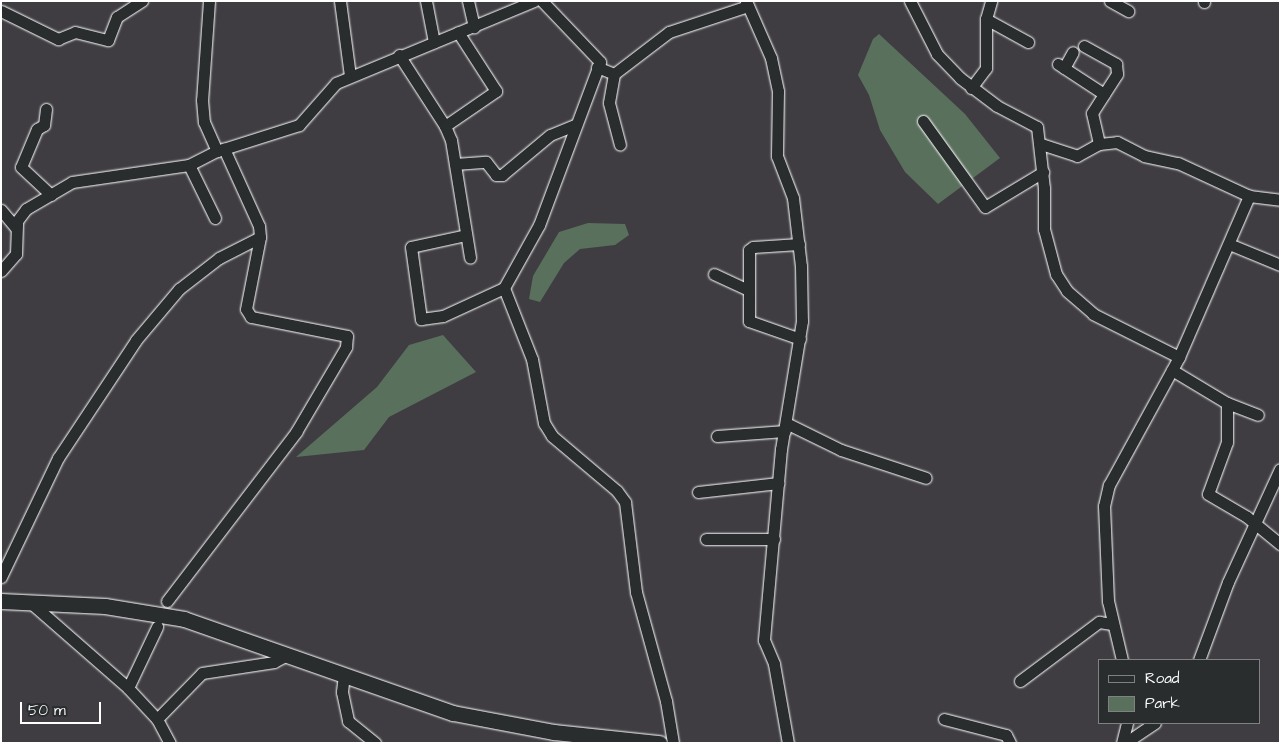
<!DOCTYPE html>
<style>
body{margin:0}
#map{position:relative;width:1281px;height:744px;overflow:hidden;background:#3f3d42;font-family:"Architects Daughter",sans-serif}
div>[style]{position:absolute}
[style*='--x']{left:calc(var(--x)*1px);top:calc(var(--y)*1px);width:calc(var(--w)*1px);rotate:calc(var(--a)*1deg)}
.green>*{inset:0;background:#59705c}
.roads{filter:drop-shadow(0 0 1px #fff) drop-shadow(0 0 1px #fff)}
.street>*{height:11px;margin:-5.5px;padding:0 5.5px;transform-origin:5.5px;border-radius:5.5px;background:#2a2d2e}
.secondary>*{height:15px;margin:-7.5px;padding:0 7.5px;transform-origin:7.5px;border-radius:7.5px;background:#2a2d2e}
span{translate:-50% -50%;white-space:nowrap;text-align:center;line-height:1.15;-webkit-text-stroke:4.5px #2a2d2e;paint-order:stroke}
.frame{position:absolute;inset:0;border:2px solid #fff;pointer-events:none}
.legend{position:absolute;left:1098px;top:659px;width:162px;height:65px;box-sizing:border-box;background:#2a2d2e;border:1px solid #7f8182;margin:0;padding:6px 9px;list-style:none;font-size:15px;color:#fff}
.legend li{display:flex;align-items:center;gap:10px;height:25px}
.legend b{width:25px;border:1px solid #7f8182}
.scale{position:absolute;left:20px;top:702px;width:81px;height:22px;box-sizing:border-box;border:2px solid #fff;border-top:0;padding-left:6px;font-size:15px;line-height:18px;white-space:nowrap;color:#fff;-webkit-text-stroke:4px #2a2d2e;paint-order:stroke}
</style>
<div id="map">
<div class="green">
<div style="clip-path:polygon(879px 34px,965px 114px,1000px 158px,938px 204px,905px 172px,880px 130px,869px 95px,858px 75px,873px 39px)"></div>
<div style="clip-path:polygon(588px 223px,625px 224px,629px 235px,615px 245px,580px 249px,564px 263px,540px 302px,529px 299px,533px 276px,559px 232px)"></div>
<div style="clip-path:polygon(443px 335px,476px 372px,389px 417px,364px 450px,296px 457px,377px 387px,409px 345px)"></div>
</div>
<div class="roads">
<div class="street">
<div style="--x:209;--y:1;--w:99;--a:94"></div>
<div style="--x:202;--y:100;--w:22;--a:85"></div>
<div style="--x:204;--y:122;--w:32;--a:66"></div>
<div style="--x:340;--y:1;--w:76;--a:82.4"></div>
<div style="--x:426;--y:1;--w:42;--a:79"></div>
<div style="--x:468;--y:1;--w:27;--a:77"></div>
<div style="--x:542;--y:1;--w:84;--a:46.4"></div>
<div style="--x:600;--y:62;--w:174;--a:110.5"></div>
<div style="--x:539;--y:225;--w:72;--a:119.1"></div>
<div style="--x:504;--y:288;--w:76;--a:68.5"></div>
<div style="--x:532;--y:359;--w:65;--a:79.4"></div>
<div style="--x:544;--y:423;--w:15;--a:58"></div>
<div style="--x:552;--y:436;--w:85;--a:40.2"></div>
<div style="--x:617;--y:491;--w:14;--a:54"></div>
<div style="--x:625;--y:502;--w:91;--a:83"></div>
<div style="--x:636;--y:592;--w:113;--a:74.6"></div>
<div style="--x:666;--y:701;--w:43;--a:80.5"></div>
<div style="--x:746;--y:1;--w:62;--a:66.3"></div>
<div style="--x:771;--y:58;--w:34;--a:78"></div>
<div style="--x:778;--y:91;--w:65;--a:90.9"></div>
<div style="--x:777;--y:156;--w:45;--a:69.1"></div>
<div style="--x:793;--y:198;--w:68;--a:83.3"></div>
<div style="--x:801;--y:266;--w:55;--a:89"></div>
<div style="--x:802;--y:321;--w:130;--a:99.3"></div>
<div style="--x:781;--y:449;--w:192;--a:95.1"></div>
<div style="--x:764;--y:640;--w:26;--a:67"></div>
<div style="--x:774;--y:664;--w:80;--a:80"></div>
<div style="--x:910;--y:1;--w:59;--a:63"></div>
<div style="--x:937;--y:54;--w:33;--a:46"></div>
<div style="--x:960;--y:78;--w:46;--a:37.1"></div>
<div style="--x:997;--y:106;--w:45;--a:27.7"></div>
<div style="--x:1037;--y:127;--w:61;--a:83.5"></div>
<div style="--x:1044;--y:188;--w:41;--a:90"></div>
<div style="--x:1044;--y:229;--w:47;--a:75.1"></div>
<div style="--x:1056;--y:274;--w:20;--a:57"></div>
<div style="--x:1067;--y:291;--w:35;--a:41"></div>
<div style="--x:1093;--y:314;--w:96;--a:26.6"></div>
<div style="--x:1110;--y:1;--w:21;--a:29"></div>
<div style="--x:1204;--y:2;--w:1;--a:-90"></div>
<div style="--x:1;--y:11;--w:64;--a:26.2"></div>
<div style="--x:58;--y:39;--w:18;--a:-22"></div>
<div style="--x:75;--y:32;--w:34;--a:14"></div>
<div style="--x:108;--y:40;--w:25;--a:-69"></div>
<div style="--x:117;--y:17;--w:30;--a:-33"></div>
<div style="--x:986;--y:19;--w:48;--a:28.7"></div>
<div style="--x:1084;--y:46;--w:37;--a:29"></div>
<div style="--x:1116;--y:64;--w:10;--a:84"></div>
<div style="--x:1117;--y:74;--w:46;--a:122.7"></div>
<div style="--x:1092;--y:113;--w:32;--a:77"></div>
<div style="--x:399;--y:55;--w:85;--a:57.1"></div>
<div style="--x:445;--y:126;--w:62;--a:-34.5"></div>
<div style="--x:496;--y:91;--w:70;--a:-122.8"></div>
<div style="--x:1058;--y:64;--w:55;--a:33.1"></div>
<div style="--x:597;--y:67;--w:18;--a:22"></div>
<div style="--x:614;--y:74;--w:69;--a:-37.4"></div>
<div style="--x:669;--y:32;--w:83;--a:-18.2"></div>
<div style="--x:1064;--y:68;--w:18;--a:-61"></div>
<div style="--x:614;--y:74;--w:29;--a:100"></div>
<div style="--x:609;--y:103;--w:43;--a:75.3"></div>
<div style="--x:971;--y:88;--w:25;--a:-53"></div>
<div style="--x:986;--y:68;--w:49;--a:-90"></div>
<div style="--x:986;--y:19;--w:19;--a:-74"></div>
<div style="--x:46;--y:109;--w:16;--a:97"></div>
<div style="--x:44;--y:125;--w:8;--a:150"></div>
<div style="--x:37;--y:129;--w:41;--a:112.8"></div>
<div style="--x:21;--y:167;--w:41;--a:43"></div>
<div style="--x:923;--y:121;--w:106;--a:54.2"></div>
<div style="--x:985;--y:207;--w:68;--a:-31.1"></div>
<div style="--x:445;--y:126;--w:15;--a:67"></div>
<div style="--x:451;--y:140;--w:119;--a:80.8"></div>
<div style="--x:1041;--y:144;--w:38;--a:18"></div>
<div style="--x:1077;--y:156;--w:25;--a:-29"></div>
<div style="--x:1099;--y:144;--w:18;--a:-6"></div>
<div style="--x:1117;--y:142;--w:30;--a:27"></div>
<div style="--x:1144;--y:156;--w:35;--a:12"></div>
<div style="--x:1178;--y:163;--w:78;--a:24.9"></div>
<div style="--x:1249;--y:196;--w:31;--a:7"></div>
<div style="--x:455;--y:164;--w:31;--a:-4"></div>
<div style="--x:486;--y:162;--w:16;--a:52"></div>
<div style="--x:496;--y:175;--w:6;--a:0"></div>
<div style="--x:502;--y:175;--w:62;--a:-39.8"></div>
<div style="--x:550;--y:135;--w:27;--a:-22"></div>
<div style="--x:189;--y:165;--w:59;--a:63.9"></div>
<div style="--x:1;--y:210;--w:23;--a:50"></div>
<div style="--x:466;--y:235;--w:56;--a:167.7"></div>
<div style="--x:411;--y:247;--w:73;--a:82.1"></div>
<div style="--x:421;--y:319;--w:22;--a:-8"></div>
<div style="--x:443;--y:316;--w:67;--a:-24.7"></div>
<div style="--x:799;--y:244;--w:46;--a:176.3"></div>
<div style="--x:753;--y:247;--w:5;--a:143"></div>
<div style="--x:749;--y:250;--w:71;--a:90"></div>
<div style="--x:749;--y:321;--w:54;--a:19.4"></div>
<div style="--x:1229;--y:244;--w:55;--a:22.4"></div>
<div style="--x:1;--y:271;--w:23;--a:-49"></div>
<div style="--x:16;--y:254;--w:33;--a:-88"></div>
<div style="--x:17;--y:221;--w:15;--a:-53"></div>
<div style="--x:26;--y:209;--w:53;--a:-30.4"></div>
<div style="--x:72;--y:182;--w:118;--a:-8.3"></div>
<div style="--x:189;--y:165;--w:31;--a:-27"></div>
<div style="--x:217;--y:151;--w:86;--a:-17.6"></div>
<div style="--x:299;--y:125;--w:56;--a:-48.6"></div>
<div style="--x:336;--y:83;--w:214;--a:-22.5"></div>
<div style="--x:714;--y:274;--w:38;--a:25"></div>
<div style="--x:1172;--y:370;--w:64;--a:31"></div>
<div style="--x:1227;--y:403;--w:33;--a:21"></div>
<div style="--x:1227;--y:403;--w:39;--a:90"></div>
<div style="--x:1227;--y:442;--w:55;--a:110.1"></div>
<div style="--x:1208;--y:494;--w:45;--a:30.5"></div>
<div style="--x:1247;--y:517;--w:43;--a:39.3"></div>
<div style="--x:786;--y:423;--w:61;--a:26.1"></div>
<div style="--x:841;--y:450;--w:89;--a:18.2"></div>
<div style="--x:717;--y:436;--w:68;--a:-4.2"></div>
<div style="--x:698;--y:492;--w:81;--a:-6.4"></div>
<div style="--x:706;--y:539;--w:68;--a:0"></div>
<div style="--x:1;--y:577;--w:132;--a:-64.4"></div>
<div style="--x:58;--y:458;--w:141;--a:-56.5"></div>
<div style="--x:136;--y:340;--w:67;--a:-49.9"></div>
<div style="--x:179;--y:289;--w:51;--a:-37.8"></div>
<div style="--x:219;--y:258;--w:46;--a:-27.1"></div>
<div style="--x:260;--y:237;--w:11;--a:-95"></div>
<div style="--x:259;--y:226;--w:85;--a:-114.4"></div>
<div style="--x:167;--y:601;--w:213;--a:-52.6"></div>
<div style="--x:296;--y:432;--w:99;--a:-59.5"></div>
<div style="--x:346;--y:347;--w:11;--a:-85"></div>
<div style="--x:347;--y:336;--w:98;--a:-168.8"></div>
<div style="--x:251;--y:317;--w:9;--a:-122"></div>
<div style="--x:246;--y:309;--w:73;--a:-79"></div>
<div style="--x:31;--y:603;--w:129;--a:41.2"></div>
<div style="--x:128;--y:688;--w:42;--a:46.9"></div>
<div style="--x:157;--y:719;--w:27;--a:62"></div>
<div style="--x:1122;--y:660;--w:61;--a:-103.3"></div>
<div style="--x:1108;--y:601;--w:95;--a:-92.4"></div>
<div style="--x:1104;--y:506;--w:22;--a:-77"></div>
<div style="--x:1109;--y:485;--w:146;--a:-61.3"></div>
<div style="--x:1179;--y:357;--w:176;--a:-66.5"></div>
<div style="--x:1199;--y:660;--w:83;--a:-69.6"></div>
<div style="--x:1228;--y:582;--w:124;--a:-65.3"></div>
<div style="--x:344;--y:675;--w:17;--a:97"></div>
<div style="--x:342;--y:692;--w:30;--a:78"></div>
<div style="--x:348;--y:721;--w:35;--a:39"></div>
<div style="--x:1020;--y:681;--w:99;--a:-36.8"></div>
<div style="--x:1099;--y:622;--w:13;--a:9"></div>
<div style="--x:128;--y:688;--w:68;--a:-64.6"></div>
<div style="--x:157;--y:719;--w:64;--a:-45.6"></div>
<div style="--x:202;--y:673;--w:73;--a:-8.7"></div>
<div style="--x:274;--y:662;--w:15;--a:-28"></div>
<div style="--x:944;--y:719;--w:64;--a:14.5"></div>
<div style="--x:1006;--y:735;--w:9;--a:63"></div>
<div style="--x:1122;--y:743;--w:21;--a:-76"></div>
<div style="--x:1125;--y:743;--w:36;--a:-34"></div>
</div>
<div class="secondary">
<div style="--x:1;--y:601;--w:104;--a:2.8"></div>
<div style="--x:105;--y:606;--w:80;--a:9.3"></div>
<div style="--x:184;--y:619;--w:285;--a:19.3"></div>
<div style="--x:453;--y:713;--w:103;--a:10.7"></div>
<div style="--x:554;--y:732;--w:106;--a:6"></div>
</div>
</div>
<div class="frame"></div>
<ul class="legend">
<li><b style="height:6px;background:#2a2d2e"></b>Road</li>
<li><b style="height:14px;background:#59705c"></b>Park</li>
</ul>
<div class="scale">50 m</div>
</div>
